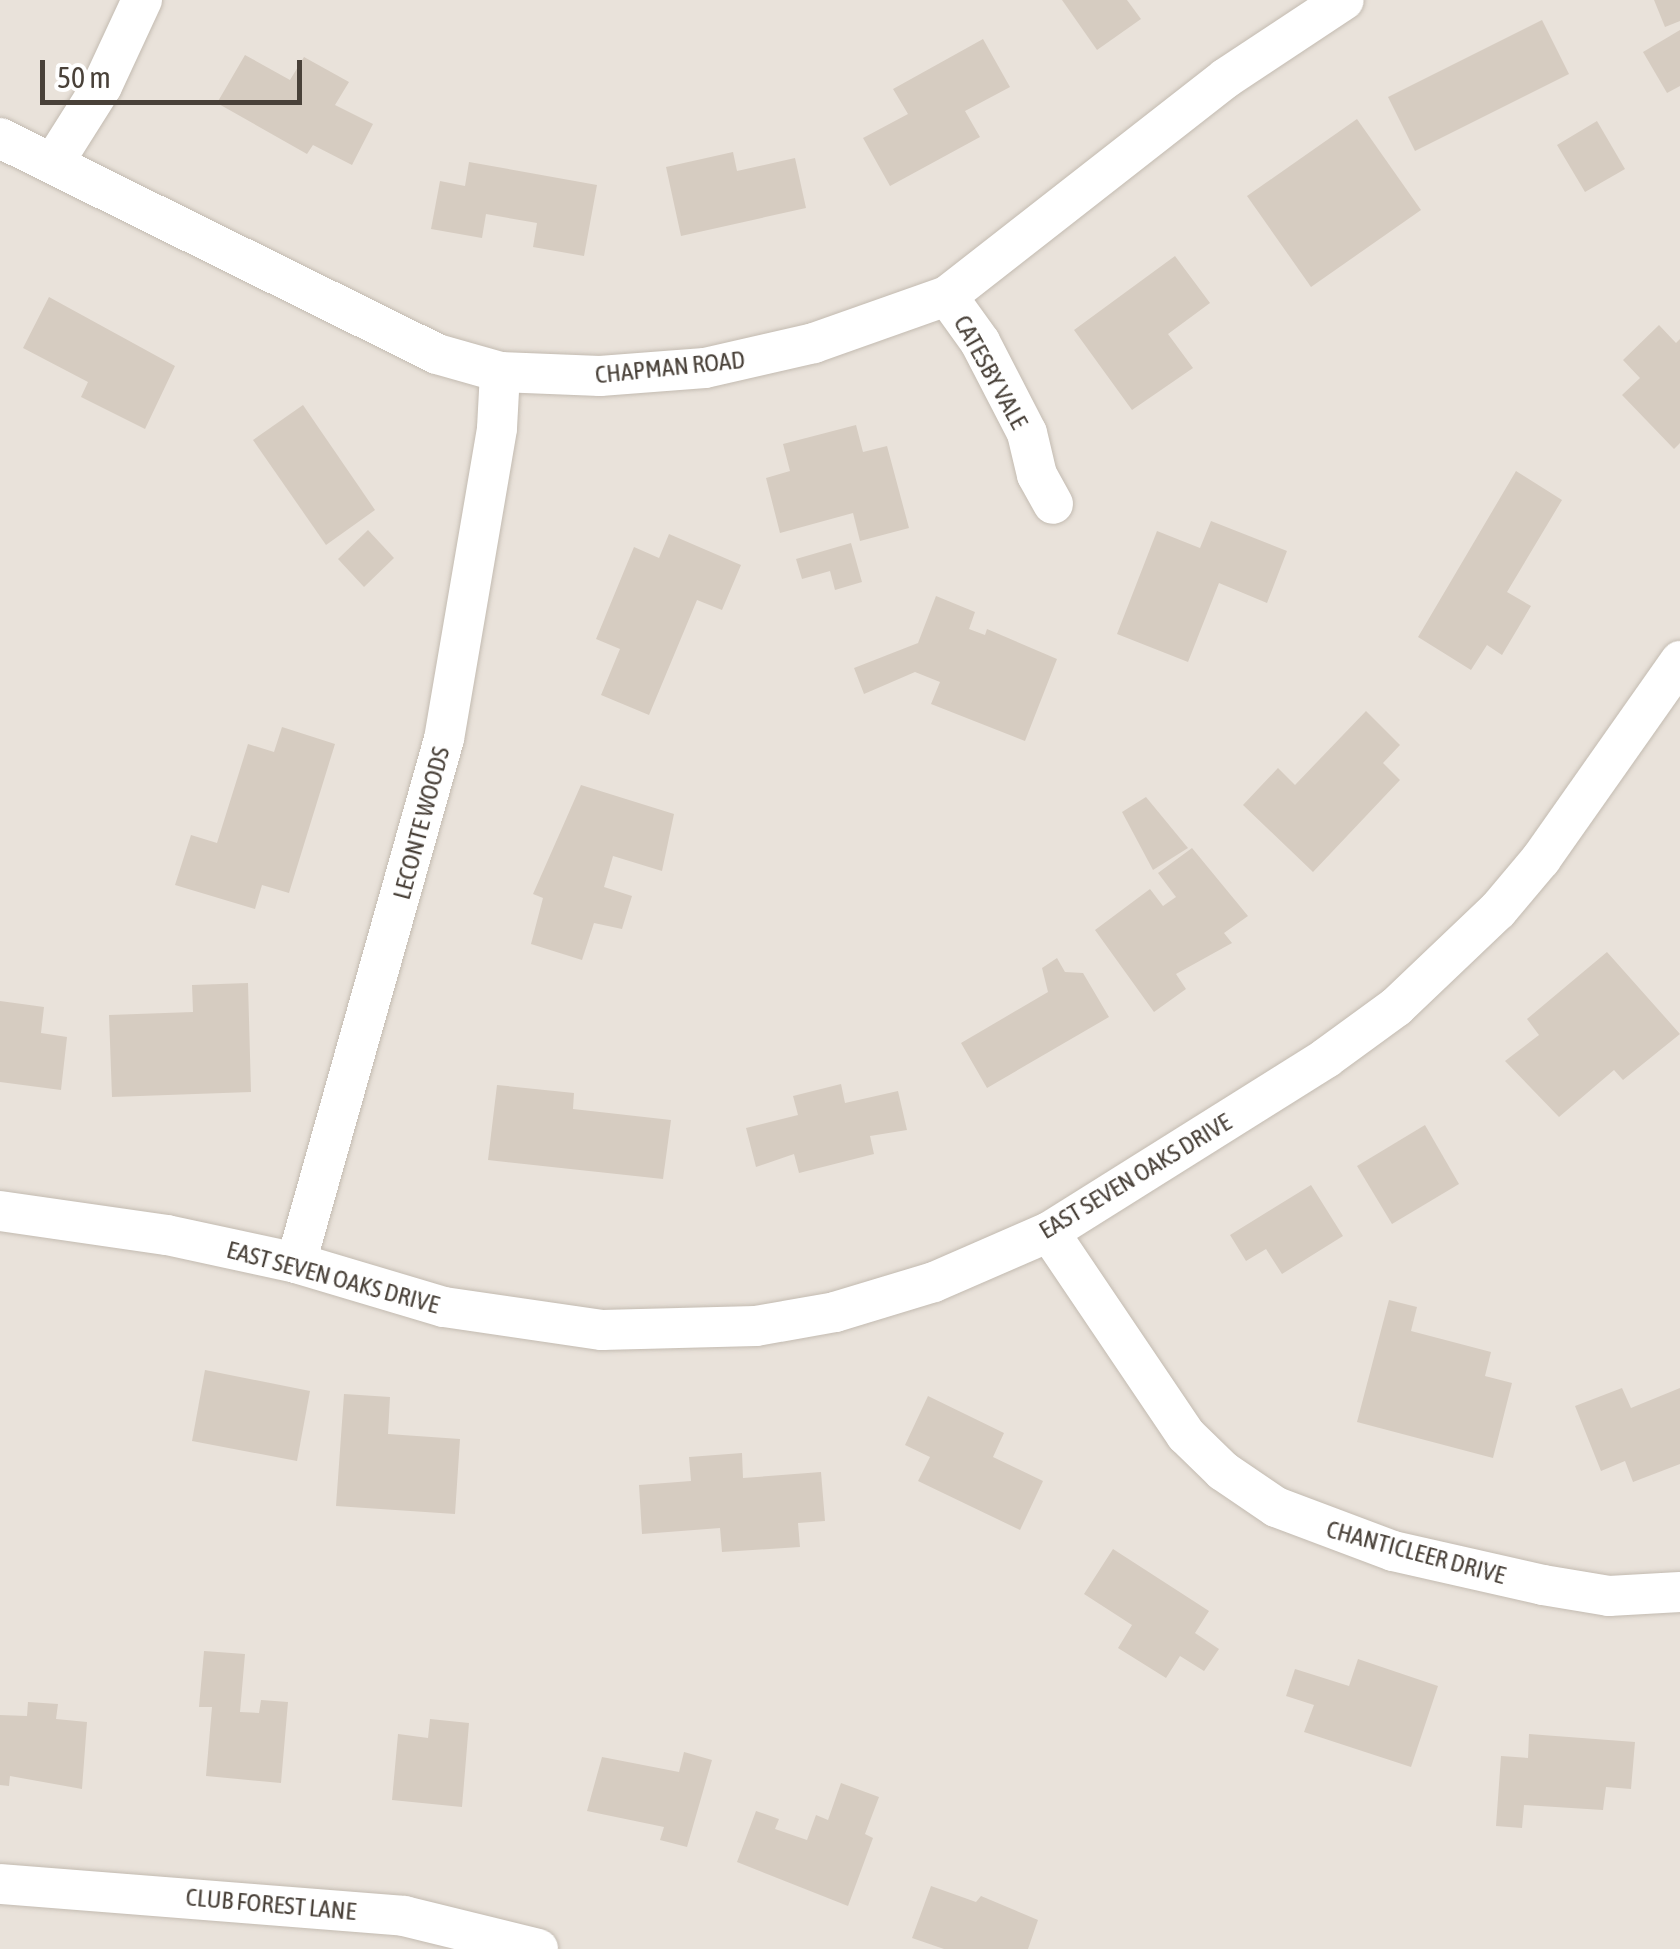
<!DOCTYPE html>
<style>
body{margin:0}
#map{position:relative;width:1680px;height:1949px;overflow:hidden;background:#f5f1eb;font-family:"Asap Condensed",sans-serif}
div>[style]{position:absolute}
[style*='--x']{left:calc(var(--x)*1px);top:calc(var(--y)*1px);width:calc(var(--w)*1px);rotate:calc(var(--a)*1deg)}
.residential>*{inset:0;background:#e9e2da}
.building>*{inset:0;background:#d6ccc1}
.roads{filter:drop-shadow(0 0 2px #c3bbb1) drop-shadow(0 0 2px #c3bbb1)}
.minor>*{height:40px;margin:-20px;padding:0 20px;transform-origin:20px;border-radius:20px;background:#fff}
span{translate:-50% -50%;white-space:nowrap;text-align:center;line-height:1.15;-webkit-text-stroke:8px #fff;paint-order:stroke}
.street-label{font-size:25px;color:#494139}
.scale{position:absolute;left:40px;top:60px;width:262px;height:45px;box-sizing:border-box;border:5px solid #494139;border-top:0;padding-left:12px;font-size:30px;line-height:35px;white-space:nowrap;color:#494139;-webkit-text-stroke:8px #fff;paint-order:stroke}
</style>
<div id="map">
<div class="residential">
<div style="clip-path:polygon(0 0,1680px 0,1680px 1949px,0 1949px)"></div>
</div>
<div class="building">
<div style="clip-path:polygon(1062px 0,1127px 0,1141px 19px,1097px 50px)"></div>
<div style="clip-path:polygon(1654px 0,1680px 0,1680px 21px,1665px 27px)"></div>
<div style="clip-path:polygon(1542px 20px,1569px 74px,1415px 151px,1388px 97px)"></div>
<div style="clip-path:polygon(1680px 30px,1680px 86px,1667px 93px,1643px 52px)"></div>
<div style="clip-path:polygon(983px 39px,1010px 87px,965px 111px,980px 137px,890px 186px,863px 138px,908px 114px,893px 89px)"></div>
<div style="clip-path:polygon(245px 55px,290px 80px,304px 57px,349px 82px,335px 105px,373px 124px,352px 165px,313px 145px,307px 154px,217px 103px)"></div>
<div style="clip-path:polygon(1357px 119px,1421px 210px,1311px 287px,1247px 196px)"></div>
<div style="clip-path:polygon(1597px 121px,1625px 169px,1585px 192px,1557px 145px)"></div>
<div style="clip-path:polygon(733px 152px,737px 171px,795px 158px,806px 208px,681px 236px,666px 167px)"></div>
<div style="clip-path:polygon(469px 162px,597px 185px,584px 256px,533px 247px,537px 223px,486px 214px,482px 238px,431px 229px,440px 181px,465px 186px)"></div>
<div style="clip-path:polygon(1175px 256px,1210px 303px,1168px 334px,1193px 368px,1132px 410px,1074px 330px)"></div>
<div style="clip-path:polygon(49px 297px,175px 366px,145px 429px,81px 397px,88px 382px,23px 348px)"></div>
<div style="clip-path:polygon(1659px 325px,1676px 343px,1680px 339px,1680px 443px,1674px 449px,1622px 395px,1640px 378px,1623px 360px)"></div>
<div style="clip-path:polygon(303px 405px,375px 510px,326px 545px,253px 440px)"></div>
<div style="clip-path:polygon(856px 425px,863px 452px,887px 446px,909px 528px,860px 541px,853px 513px,780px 533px,766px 478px,790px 471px,783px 444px)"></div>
<div style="clip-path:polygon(1516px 471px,1562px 500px,1507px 592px,1531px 606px,1502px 655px,1487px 645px,1471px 670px,1418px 637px)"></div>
<div style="clip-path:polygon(1211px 521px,1287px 551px,1267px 603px,1219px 583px,1188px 662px,1117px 634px,1157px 531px,1200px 548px)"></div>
<div style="clip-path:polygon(368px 530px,394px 558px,364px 587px,338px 559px)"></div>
<div style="clip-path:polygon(669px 534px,741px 565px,722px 610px,697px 600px,649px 715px,601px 695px,620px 649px,596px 639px,634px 547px,659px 558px)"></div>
<div style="clip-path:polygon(851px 543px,862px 582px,835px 590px,830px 571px,802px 579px,796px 559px)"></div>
<div style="clip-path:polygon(936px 596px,975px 612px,969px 629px,985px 635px,987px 629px,1057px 659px,1025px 741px,931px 704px,940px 682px,915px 672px,864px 694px,854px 668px,918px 643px)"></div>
<div style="clip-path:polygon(1366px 711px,1400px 745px,1383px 763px,1400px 780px,1313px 872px,1243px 805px,1278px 768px,1295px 785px)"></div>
<div style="clip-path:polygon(282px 727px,335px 744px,289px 893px,262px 885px,255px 909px,175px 885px,191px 835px,217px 843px,248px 744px,274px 752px)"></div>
<div style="clip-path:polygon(581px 785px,674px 814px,662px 871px,613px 856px,604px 887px,632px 896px,622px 929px,594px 923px,582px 960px,531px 944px,543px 898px,533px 894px)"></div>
<div style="clip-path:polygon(1146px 797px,1188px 848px,1153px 870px,1122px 812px)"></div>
<div style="clip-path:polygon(1192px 848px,1248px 916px,1224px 933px,1232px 943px,1176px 974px,1186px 989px,1154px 1012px,1095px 930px,1150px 889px,1163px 906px,1176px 897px,1158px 873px)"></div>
<div style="clip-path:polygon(1607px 952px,1680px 1034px,1623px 1080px,1614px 1070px,1559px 1117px,1505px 1061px,1539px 1035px,1527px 1019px)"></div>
<div style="clip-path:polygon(1057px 958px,1065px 972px,1083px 973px,1109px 1017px,987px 1088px,961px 1043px,1048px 992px,1042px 968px)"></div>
<div style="clip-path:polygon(248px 983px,251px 1092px,112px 1097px,109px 1015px,193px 1012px,192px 985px)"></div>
<div style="clip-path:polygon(0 1001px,44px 1007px,41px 1033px,67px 1037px,61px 1090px,0 1082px)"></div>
<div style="clip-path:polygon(841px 1084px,845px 1103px,898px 1091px,907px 1130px,870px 1136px,874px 1154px,799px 1173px,794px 1154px,756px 1167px,746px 1128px,798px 1115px,793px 1096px)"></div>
<div style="clip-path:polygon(497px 1085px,574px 1093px,573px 1109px,671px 1120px,663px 1179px,488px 1160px)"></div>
<div style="clip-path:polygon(1425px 1125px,1459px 1184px,1392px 1224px,1357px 1166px)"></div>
<div style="clip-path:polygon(1311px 1185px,1343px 1236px,1282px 1274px,1266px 1249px,1246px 1261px,1230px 1235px)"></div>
<div style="clip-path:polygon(1389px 1300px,1417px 1307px,1411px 1331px,1491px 1352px,1485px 1376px,1512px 1383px,1493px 1458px,1357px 1422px)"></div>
<div style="clip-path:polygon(205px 1370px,310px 1391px,297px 1461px,192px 1441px)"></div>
<div style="clip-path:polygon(1622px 1388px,1631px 1408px,1680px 1388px,1680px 1464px,1633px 1482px,1625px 1461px,1601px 1471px,1575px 1406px)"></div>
<div style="clip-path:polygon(344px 1394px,390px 1397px,388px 1434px,460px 1439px,455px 1514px,336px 1506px)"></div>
<div style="clip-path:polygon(928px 1396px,1004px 1433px,993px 1457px,1043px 1481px,1020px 1530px,918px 1481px,930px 1457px,905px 1445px)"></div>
<div style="clip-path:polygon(742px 1453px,743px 1478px,821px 1472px,825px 1521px,798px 1523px,800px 1547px,722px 1552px,720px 1528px,642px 1534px,639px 1485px,691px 1481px,689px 1457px)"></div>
<div style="clip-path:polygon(1113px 1549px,1209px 1611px,1195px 1633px,1219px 1649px,1204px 1671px,1180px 1656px,1166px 1678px,1118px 1648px,1132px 1625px,1084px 1594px)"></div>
<div style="clip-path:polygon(204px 1651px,245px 1654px,240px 1712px,259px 1713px,261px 1700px,288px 1702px,281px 1783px,206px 1776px,212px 1707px,199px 1707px)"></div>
<div style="clip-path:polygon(1358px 1659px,1438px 1686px,1411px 1767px,1304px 1732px,1314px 1705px,1286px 1696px,1295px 1669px,1349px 1686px)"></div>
<div style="clip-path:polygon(28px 1702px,58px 1704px,56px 1719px,87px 1722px,82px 1789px,10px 1776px,9px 1786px,0 1785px,0 1715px,27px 1716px)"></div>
<div style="clip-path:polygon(430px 1719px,469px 1723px,462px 1807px,392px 1800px,398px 1734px,428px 1738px)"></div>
<div style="clip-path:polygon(1529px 1734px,1635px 1742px,1631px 1789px,1606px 1787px,1603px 1810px,1524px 1805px,1522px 1828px,1496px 1826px,1501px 1756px,1528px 1758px)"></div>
<div style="clip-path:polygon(684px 1752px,712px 1760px,687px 1847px,660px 1840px,664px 1827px,587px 1811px,602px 1757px,679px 1772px)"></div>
<div style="clip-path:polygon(841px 1783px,879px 1797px,865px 1834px,873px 1838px,848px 1906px,737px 1862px,756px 1811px,779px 1819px,775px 1829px,807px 1840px,816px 1815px,828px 1820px)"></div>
<div style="clip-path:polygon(931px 1886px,976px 1902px,981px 1896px,1038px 1920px,1028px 1949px,944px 1949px,912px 1938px)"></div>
</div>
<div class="roads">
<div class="minor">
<div style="--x:0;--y:138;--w:487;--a:26.3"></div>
<div style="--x:437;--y:354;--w:66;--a:15.9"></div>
<div style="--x:500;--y:372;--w:100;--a:2.3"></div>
<div style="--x:600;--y:376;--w:105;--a:-4.4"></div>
<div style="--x:705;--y:368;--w:112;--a:-12.9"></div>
<div style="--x:814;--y:343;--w:141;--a:-19.5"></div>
<div style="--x:947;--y:296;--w:354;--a:-38"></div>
<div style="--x:1226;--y:78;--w:141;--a:-33.5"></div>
<div style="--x:54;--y:162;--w:90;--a:-57.7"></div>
<div style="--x:102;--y:86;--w:95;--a:-65.1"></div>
<div style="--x:947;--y:296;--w:57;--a:54.3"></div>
<div style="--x:980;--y:342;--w:102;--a:62.7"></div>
<div style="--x:1027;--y:433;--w:43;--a:76.6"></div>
<div style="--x:1037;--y:475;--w:33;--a:61"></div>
<div style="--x:0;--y:1211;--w:169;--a:8.2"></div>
<div style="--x:167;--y:1235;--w:132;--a:12.2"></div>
<div style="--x:296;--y:1263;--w:154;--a:16.6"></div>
<div style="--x:444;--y:1307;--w:160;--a:8.3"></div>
<div style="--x:602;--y:1330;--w:154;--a:-1.5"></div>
<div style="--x:756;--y:1326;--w:80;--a:-10"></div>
<div style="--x:835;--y:1312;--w:103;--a:-16.9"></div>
<div style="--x:934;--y:1282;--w:125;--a:-23.5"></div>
<div style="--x:1049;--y:1232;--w:327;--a:-32.1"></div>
<div style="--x:1326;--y:1058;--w:87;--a:-36.1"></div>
<div style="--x:1396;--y:1007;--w:141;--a:-43.6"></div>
<div style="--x:1498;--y:910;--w:67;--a:-49.9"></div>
<div style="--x:1541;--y:859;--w:242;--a:-54.9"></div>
<div style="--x:1049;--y:1232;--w:245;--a:56"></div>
<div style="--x:1186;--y:1435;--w:52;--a:44.2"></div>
<div style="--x:1223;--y:1471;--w:64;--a:34.2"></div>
<div style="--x:1276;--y:1507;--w:125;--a:20.6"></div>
<div style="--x:1393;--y:1551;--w:154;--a:12.8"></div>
<div style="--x:1543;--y:1585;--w:67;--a:9.5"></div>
<div style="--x:1609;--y:1596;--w:71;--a:-3.2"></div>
<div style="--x:296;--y:1263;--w:544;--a:-74.23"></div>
<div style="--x:444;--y:739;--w:315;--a:-80.3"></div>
<div style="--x:497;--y:428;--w:56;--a:-86.9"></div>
<div style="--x:0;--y:1884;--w:405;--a:4.5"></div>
<div style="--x:404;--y:1916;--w:138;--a:13.8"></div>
</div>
</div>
<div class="street-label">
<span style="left:670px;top:367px;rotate:-6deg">CHAPMAN ROAD</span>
<span style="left:991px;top:372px;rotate:61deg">CATESBY VALE</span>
<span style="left:421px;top:823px;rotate:-75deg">LECONTE WOODS</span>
<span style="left:1135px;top:1176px;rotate:-31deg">EAST SEVEN OAKS DRIVE</span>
<span style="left:333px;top:1277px;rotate:15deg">EAST SEVEN OAKS DRIVE</span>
<span style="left:1416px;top:1552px;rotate:15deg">CHANTICLEER DRIVE</span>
<span style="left:271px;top:1904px;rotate:5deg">CLUB FOREST LANE</span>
</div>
<div class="scale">50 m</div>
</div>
